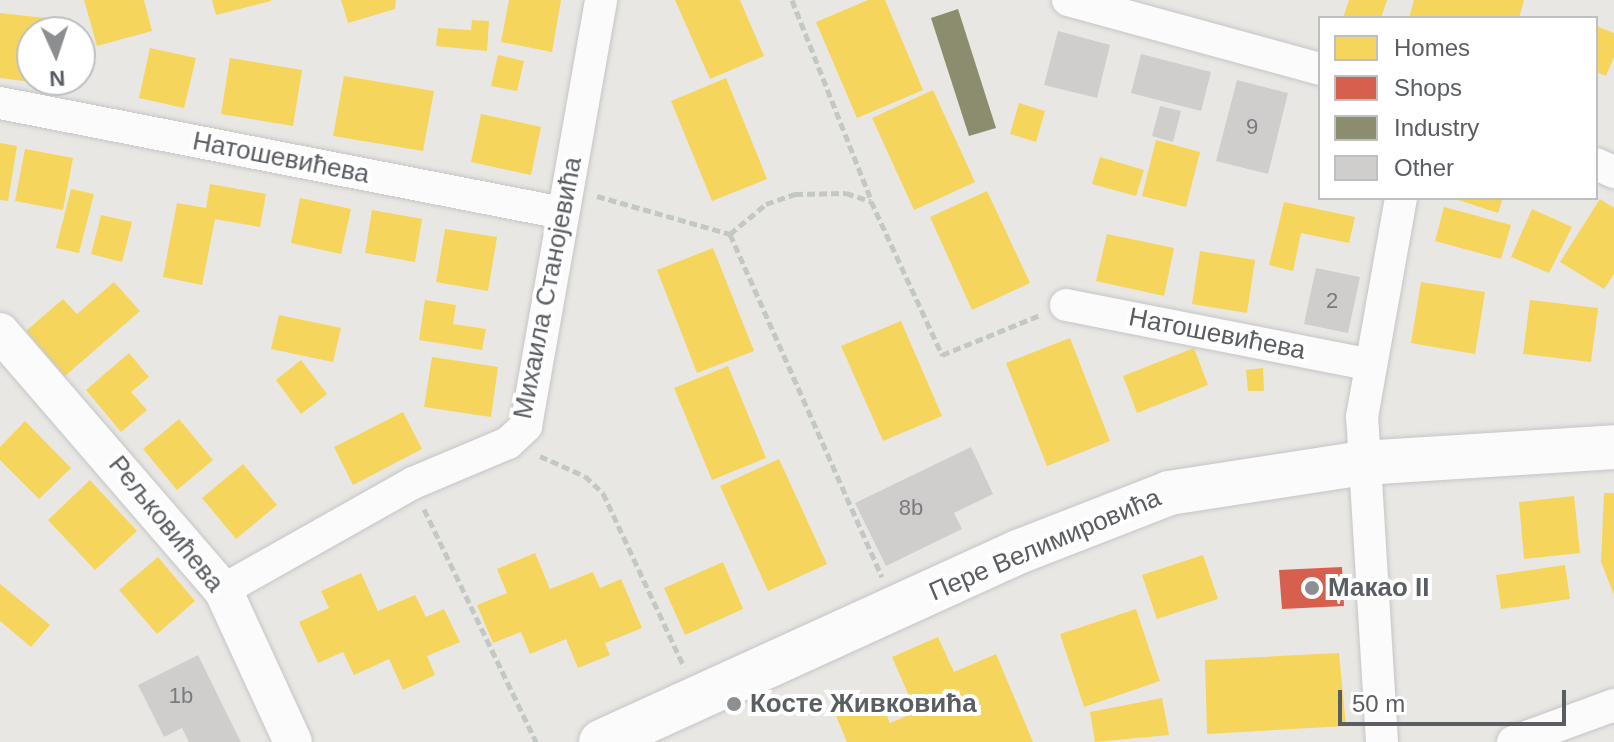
<!DOCTYPE html>
<meta charset="utf-8">
<style>
body{margin:0}
#map{position:relative;width:1614px;height:742px;overflow:hidden;background:#e9e7e4;font-family:Helvetica,sans-serif}
div>[style]{position:absolute}
[style*='--x']{left:calc(var(--x)*1px);top:calc(var(--y)*1px);width:calc(var(--w)*1px);rotate:calc(var(--a)*1deg)}
.homes>*{inset:0;background:#f6d55c}
.shops>*{inset:0;background:#d6604d}
.industry>*{inset:0;background:#8c8c6e}
.building>*{inset:0;background:#d0cecd}
.path>*{height:5px;margin-top:-2.5px;transform-origin:0;background:repeating-linear-gradient(90deg,#c3c8c5 0 8px,transparent 0 12px)}
.roads{filter:drop-shadow(0 0 2px #c5c5c5) drop-shadow(0 0 2px #c5c5c5)}
.minor>*{height:32px;margin:-16px;padding:0 16px;transform-origin:16px;border-radius:16px;background:#fcfbfb}
.tertiary>*{height:38px;margin:-19px;padding:0 19px;transform-origin:19px;border-radius:19px;background:#fcfbfb}
.secondary>*{height:44px;margin:-22px;padding:0 22px;transform-origin:22px;border-radius:22px;background:#fcfbfb}
.dots>*{width:22px;height:22px;translate:-50% -50%;box-sizing:border-box;border:4px solid #fff;border-radius:50%}
span{translate:-50% -50%;white-space:nowrap;text-align:center;line-height:1.15;-webkit-text-stroke:8px #fff;paint-order:stroke}
.number-label{font-size:22px;color:#797b7e}
.number-label span{-webkit-text-stroke-width:0}
.street-label{font-size:26px;color:#5a5e62}
.poi-label{font-size:26px;color:#5a5e62;font-weight:700}
.left{translate:0 -50%;text-align:left}
.legend{position:absolute;left:1318px;top:16px;width:280px;height:184px;box-sizing:border-box;background:#fff;border:2px solid #bdbfc0;margin:0;padding:10px 14px;list-style:none;font-size:24px;color:#5a5e62}
.legend li{display:flex;align-items:center;gap:16px;height:40px}
.legend b{width:40px;border:2px solid #bdbfc0}
.north{position:absolute;left:16px;top:16px;width:80px;height:80px;box-sizing:border-box;background:#fff;border:2px solid #bdbfc0;border-radius:50%;rotate:177deg;font-size:22px;font-weight:700;line-height:32px;text-align:center;color:#5a5e62}
.north::after{content:'';display:block;margin:auto;width:28px;height:36px;background:#8c8e90;clip-path:polygon(50% 0,100% 100%,50% 72%,0 100%)}
.scale{position:absolute;left:1338px;top:690px;width:228px;height:36px;box-sizing:border-box;border:4px solid #5a5e62;border-top:0;padding-left:10px;font-size:24px;line-height:28px;white-space:nowrap;color:#5a5e62;-webkit-text-stroke:6px #fff;paint-order:stroke}
</style>
<div id="map">
<div class="homes">
<div style="clip-path:polygon(84px 0,144px 0,152px 31px,97px 46px)"></div>
<div style="clip-path:polygon(212px 0,271px 0,271px 1px,216px 15px)"></div>
<div style="clip-path:polygon(341px 0,396px 0,395px 9px,348px 23px)"></div>
<div style="clip-path:polygon(509px 0,561px 0,552px 52px,501px 42px)"></div>
<div style="clip-path:polygon(675px 0,740px 0,764px 56px,710px 79px)"></div>
<div style="clip-path:polygon(868px 0,885px 0,923px 90px,857px 118px,816px 22px)"></div>
<div style="clip-path:polygon(1349px 0,1387px 0,1381px 18px,1343px 18px)"></div>
<div style="clip-path:polygon(1414px 0,1524px 0,1519px 18px,1409px 18px)"></div>
<div style="clip-path:polygon(0 13px,46px 18px,45px 32px,32px 32px,32px 82px,0 78px)"></div>
<div style="clip-path:polygon(472px 20px,489px 21px,487px 51px,436px 46px,438px 28px,471px 30px)"></div>
<div style="clip-path:polygon(1596px 26px,1614px 33px,1614px 57px,1606px 76px,1596px 72px)"></div>
<div style="clip-path:polygon(150px 48px,196px 58px,184px 108px,139px 98px)"></div>
<div style="clip-path:polygon(498px 55px,524px 61px,517px 91px,491px 86px)"></div>
<div style="clip-path:polygon(230px 58px,302px 70px,293px 126px,221px 114px)"></div>
<div style="clip-path:polygon(344px 76px,434px 91px,423px 151px,333px 136px)"></div>
<div style="clip-path:polygon(726px 78px,767px 179px,712px 201px,671px 101px)"></div>
<div style="clip-path:polygon(933px 90px,975px 182px,914px 210px,872px 118px)"></div>
<div style="clip-path:polygon(1019px 103px,1045px 111px,1036px 142px,1010px 134px)"></div>
<div style="clip-path:polygon(481px 114px,541px 127px,531px 175px,471px 162px)"></div>
<div style="clip-path:polygon(1156px 140px,1200px 152px,1186px 207px,1142px 196px)"></div>
<div style="clip-path:polygon(0 143px,17px 146px,8px 201px,0 200px)"></div>
<div style="clip-path:polygon(25px 149px,73px 158px,63px 210px,15px 201px)"></div>
<div style="clip-path:polygon(1100px 157px,1144px 170px,1136px 196px,1092px 184px)"></div>
<div style="clip-path:polygon(210px 184px,266px 194px,260px 227px,215px 219px,202px 285px,163px 277px,177px 203px,206px 208px)"></div>
<div style="clip-path:polygon(71px 189px,94px 194px,79px 253px,56px 248px)"></div>
<div style="clip-path:polygon(987px 191px,1030px 283px,972px 310px,930px 217px)"></div>
<div style="clip-path:polygon(300px 198px,351px 209px,341px 254px,291px 243px)"></div>
<div style="clip-path:polygon(1452px 198px,1503px 198px,1498px 213px)"></div>
<div style="clip-path:polygon(1600px 199px,1614px 208px,1614px 274px,1604px 289px,1560px 262px)"></div>
<div style="clip-path:polygon(1284px 202px,1355px 217px,1349px 243px,1301px 233px,1293px 271px,1269px 265px)"></div>
<div style="clip-path:polygon(1444px 207px,1511px 225px,1501px 259px,1435px 241px)"></div>
<div style="clip-path:polygon(1532px 209px,1572px 227px,1549px 273px,1511px 257px)"></div>
<div style="clip-path:polygon(372px 210px,422px 219px,415px 262px,365px 253px)"></div>
<div style="clip-path:polygon(101px 215px,132px 222px,122px 262px,91px 254px)"></div>
<div style="clip-path:polygon(445px 229px,497px 237px,488px 291px,436px 282px)"></div>
<div style="clip-path:polygon(1107px 234px,1174px 248px,1164px 296px,1096px 281px)"></div>
<div style="clip-path:polygon(713px 248px,754px 351px,697px 373px,657px 270px)"></div>
<div style="clip-path:polygon(1200px 251px,1255px 260px,1247px 313px,1192px 304px)"></div>
<div style="clip-path:polygon(114px 282px,140px 311px,65px 376px,26px 331px,63px 299px,77px 314px)"></div>
<div style="clip-path:polygon(1421px 282px,1485px 292px,1475px 354px,1411px 343px)"></div>
<div style="clip-path:polygon(425px 300px,456px 305px,453px 324px,486px 329px,482px 350px,419px 340px)"></div>
<div style="clip-path:polygon(1530px 300px,1598px 308px,1591px 362px,1523px 354px)"></div>
<div style="clip-path:polygon(279px 315px,341px 328px,333px 362px,271px 349px)"></div>
<div style="clip-path:polygon(901px 321px,942px 416px,883px 441px,841px 346px)"></div>
<div style="clip-path:polygon(1070px 338px,1110px 441px,1047px 466px,1006px 363px)"></div>
<div style="clip-path:polygon(1194px 348px,1208px 385px,1137px 413px,1123px 376px)"></div>
<div style="clip-path:polygon(129px 353px,149px 377px,131px 392px,147px 410px,121px 432px,86px 390px)"></div>
<div style="clip-path:polygon(432px 357px,498px 367px,491px 417px,424px 407px)"></div>
<div style="clip-path:polygon(301px 360px,327px 394px,301px 414px,276px 380px)"></div>
<div style="clip-path:polygon(728px 366px,766px 458px,712px 480px,674px 388px)"></div>
<div style="clip-path:polygon(1263px 368px,1264px 391px,1248px 391px,1246px 370px)"></div>
<div style="clip-path:polygon(403px 412px,422px 449px,353px 485px,334px 447px)"></div>
<div style="clip-path:polygon(179px 419px,213px 460px,177px 490px,143px 449px)"></div>
<div style="clip-path:polygon(25px 421px,71px 468px,39px 499px,0 460px,0 447px)"></div>
<div style="clip-path:polygon(779px 459px,827px 564px,768px 591px,720px 486px)"></div>
<div style="clip-path:polygon(243px 464px,277px 505px,236px 539px,202px 498px)"></div>
<div style="clip-path:polygon(90px 480px,137px 531px,95px 570px,48px 520px)"></div>
<div style="clip-path:polygon(1604px 493px,1614px 493px,1614px 595px,1601px 562px)"></div>
<div style="clip-path:polygon(1574px 496px,1580px 553px,1524px 559px,1519px 502px)"></div>
<div style="clip-path:polygon(535px 553px,550px 589px,593px 572px,600px 588px,621px 579px,642px 628px,605px 643px,610px 655px,578px 668px,566px 639px,530px 654px,521px 632px,493px 643px,477px 605px,507px 593px,497px 569px)"></div>
<div style="clip-path:polygon(1203px 555px,1218px 599px,1157px 619px,1142px 575px)"></div>
<div style="clip-path:polygon(158px 557px,195px 601px,157px 634px,119px 590px)"></div>
<div style="clip-path:polygon(723px 562px,743px 609px,685px 635px,664px 588px)"></div>
<div style="clip-path:polygon(1565px 565px,1570px 599px,1501px 609px,1496px 575px)"></div>
<div style="clip-path:polygon(361px 573px,378px 611px,415px 595px,426px 617px,444px 609px,460px 642px,427px 656px,435px 675px,403px 690px,389px 659px,354px 675px,343px 652px,318px 663px,299px 622px,329px 608px,321px 591px)"></div>
<div style="clip-path:polygon(0 584px,50px 625px,31px 647px,0 621px)"></div>
<div style="clip-path:polygon(1136px 609px,1160px 681px,1084px 707px,1060px 634px)"></div>
<div style="clip-path:polygon(938px 637px,954px 672px,996px 654px,1033px 742px,847px 742px,836px 716px,879px 697px,890px 723px,916px 712px,892px 657px)"></div>
<div style="clip-path:polygon(1339px 653px,1346px 726px,1207px 734px,1205px 660px)"></div>
<div style="clip-path:polygon(1162px 698px,1169px 735px,1095px 742px,1090px 712px)"></div>
</div>
<div class="shops">
<div style="clip-path:polygon(1342px 567px,1344px 606px,1282px 609px,1279px 570px)"></div>
</div>
<div class="industry">
<div style="clip-path:polygon(958px 9px,996px 128px,969px 136px,931px 18px)"></div>
</div>
<div class="building">
<div style="clip-path:polygon(1058px 31px,1110px 45px,1097px 98px,1044px 85px)"></div>
<div style="clip-path:polygon(1141px 54px,1211px 72px,1201px 111px,1131px 93px)"></div>
<div style="clip-path:polygon(1237px 80px,1288px 93px,1268px 174px,1216px 161px)"></div>
<div style="clip-path:polygon(1160px 106px,1181px 111px,1173px 142px,1152px 136px)"></div>
<div style="clip-path:polygon(1316px 268px,1360px 277px,1348px 333px,1304px 324px)"></div>
<div style="clip-path:polygon(971px 447px,993px 494px,954px 513px,962px 529px,886px 566px,855px 503px)"></div>
<div style="clip-path:polygon(198px 655px,224px 708px,241px 742px,189px 742px,182px 728px,164px 737px,138px 685px)"></div>
</div>
<div class="path">
<div style="--x:792;--y:0;--w:215;--a:68.4"></div>
<div style="--x:597;--y:196;--w:138;--a:15.9"></div>
<div style="--x:730;--y:234;--w:47;--a:-39.8"></div>
<div style="--x:766;--y:204;--w:31;--a:-19"></div>
<div style="--x:795;--y:194;--w:51;--a:-1.1"></div>
<div style="--x:846;--y:193;--w:26;--a:18"></div>
<div style="--x:871;--y:201;--w:170;--a:65.2"></div>
<div style="--x:942;--y:355;--w:106;--a:-22.2"></div>
<div style="--x:730;--y:234;--w:375;--a:66.1"></div>
<div style="--x:540;--y:456;--w:49;--a:24"></div>
<div style="--x:585;--y:476;--w:25;--a:43"></div>
<div style="--x:603;--y:493;--w:192;--a:65"></div>
<div style="--x:424;--y:509;--w:259;--a:64.3"></div>
</div>
<div class="roads">
<div class="minor">
<div style="--x:1068;--y:0;--w:261;--a:15.3"></div>
<div style="--x:0;--y:103;--w:573;--a:11.07"></div>
<div style="--x:1596;--y:164;--w:20;--a:24"></div>
<div style="--x:1066;--y:305;--w:308;--a:11.1"></div>
<div style="--x:223;--y:590;--w:218;--a:-29.4"></div>
<div style="--x:413;--y:483;--w:103;--a:-22.8"></div>
<div style="--x:508;--y:443;--w:25;--a:-43"></div>
<div style="--x:526;--y:426;--w:433;--a:-80"></div>
<div style="--x:1382;--y:742;--w:326;--a:-93.5"></div>
<div style="--x:1362;--y:417;--w:222;--a:-79.9"></div>
<div style="--x:1513;--y:742;--w:108;--a:-20.1"></div>
</div>
<div class="tertiary">
<div style="--x:0;--y:332;--w:341;--a:49.2"></div>
<div style="--x:223;--y:590;--w:167;--a:65.3"></div>
</div>
<div class="secondary">
<div style="--x:601;--y:742;--w:458;--a:-24.5"></div>
<div style="--x:1018;--y:552;--w:162;--a:-21.3"></div>
<div style="--x:1169;--y:493;--w:195;--a:-8.8"></div>
<div style="--x:1362;--y:463;--w:253;--a:-3.6"></div>
</div>
</div>
<div class="dots">
<div style="left:1312px;top:588px;background:#8c8e90"></div>
<div style="left:734px;top:704px;background:#8c8e90"></div>
</div>
<div class="number-label">
<span style="left:1252px;top:127px">9</span>
<span style="left:1332px;top:301px">2</span>
<span style="left:911px;top:508px">8b</span>
<span style="left:181px;top:696px">1b</span>
</div>
<div class="street-label">
<span style="left:281px;top:158px;rotate:11deg">Натошевићева</span>
<span style="left:548px;top:288px;rotate:-79deg">Михаила Станојевића</span>
<span style="left:1217px;top:334px;rotate:11deg">Натошевићева</span>
<span style="left:166px;top:524px;rotate:51deg">Рељковићева</span>
<span style="left:1045px;top:545px;rotate:-23deg">Пере Велимировића</span>
</div>
<div class="poi-label">
<span class="left" style="left:1328px;top:588px">Макао II</span>
<span class="left" style="left:750px;top:704px">Косте Живковића</span>
</div>
<ul class="legend">
<li><b style="height:22px;background:#f6d55c"></b>Homes</li>
<li><b style="height:22px;background:#d6604d"></b>Shops</li>
<li><b style="height:22px;background:#8c8c6e"></b>Industry</li>
<li><b style="height:22px;background:#d0cecd"></b>Other</li>
</ul>
<div class="north">N</div>
<div class="scale">50 m</div>
</div>
